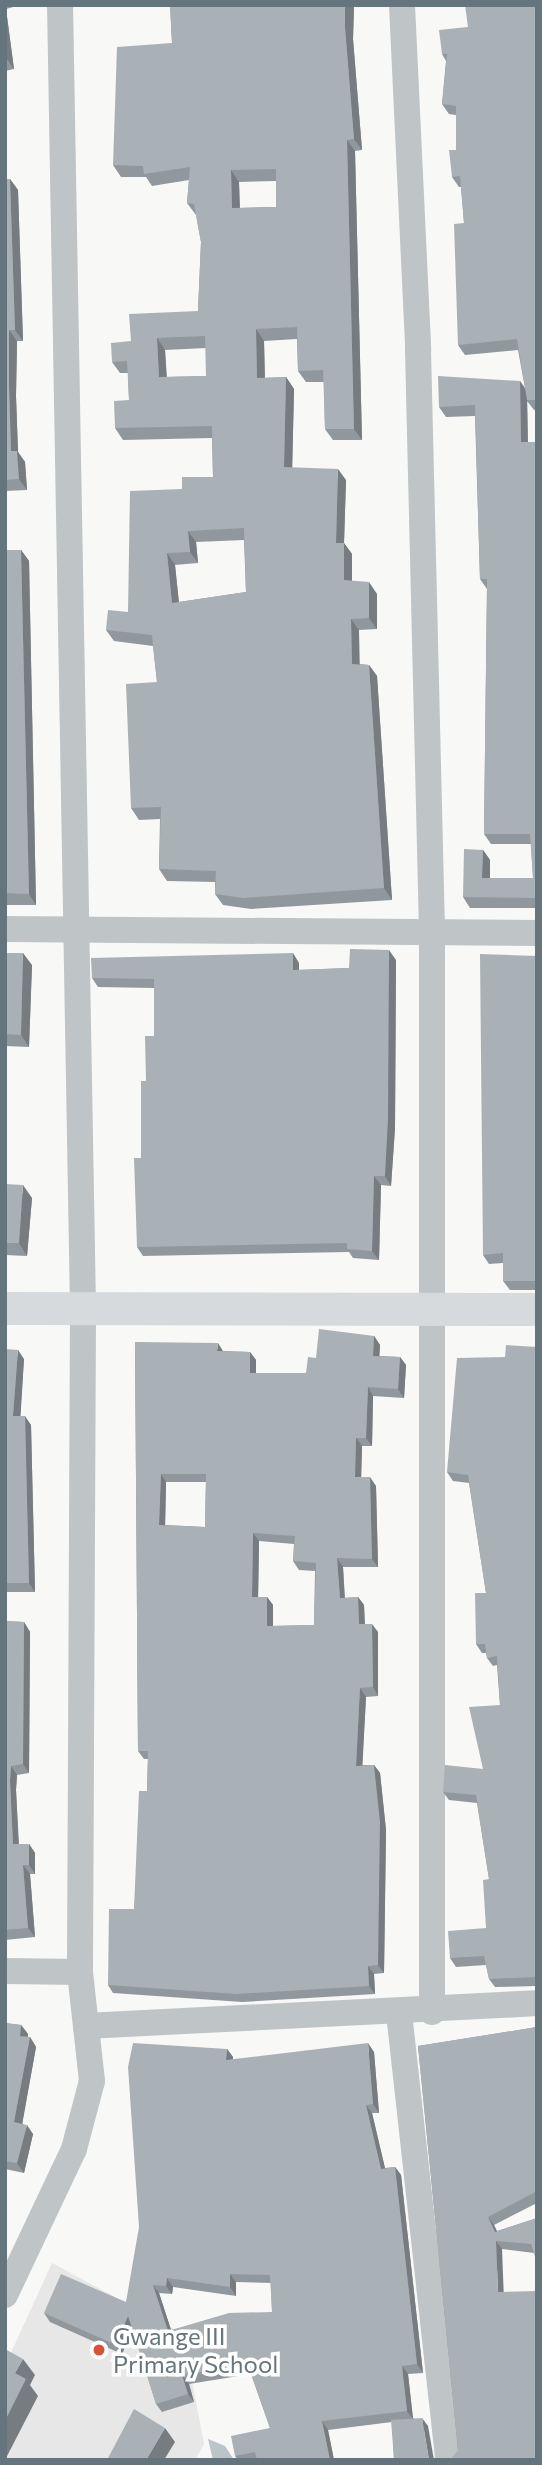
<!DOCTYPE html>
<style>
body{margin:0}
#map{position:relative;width:542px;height:2465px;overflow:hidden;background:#f8f8f6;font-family:Commissioner,sans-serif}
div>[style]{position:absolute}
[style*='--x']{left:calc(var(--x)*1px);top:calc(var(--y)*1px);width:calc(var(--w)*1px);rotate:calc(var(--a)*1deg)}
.built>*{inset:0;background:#e6e7e6}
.water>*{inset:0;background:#b9c5c9}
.minor>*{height:26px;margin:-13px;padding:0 13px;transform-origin:13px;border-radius:13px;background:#bfc4c7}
.major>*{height:33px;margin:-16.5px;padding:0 16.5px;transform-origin:16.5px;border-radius:16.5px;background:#d6dadd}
.wall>*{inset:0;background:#91989d}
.shaded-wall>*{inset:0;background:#767c7f}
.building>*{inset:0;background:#a9b1b6}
.dots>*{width:19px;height:19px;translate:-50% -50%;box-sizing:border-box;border:4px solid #fff;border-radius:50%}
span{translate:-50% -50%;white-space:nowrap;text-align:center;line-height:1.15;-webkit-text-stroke:7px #fff;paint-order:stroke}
.poi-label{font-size:24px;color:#65757e}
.left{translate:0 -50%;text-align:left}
.frame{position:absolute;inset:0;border:7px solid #65757e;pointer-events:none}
</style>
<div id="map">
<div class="built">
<div style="clip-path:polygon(52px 2263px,183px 2334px,204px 2444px,195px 2460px,5px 2460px,5px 2366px)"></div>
</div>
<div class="water">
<div style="clip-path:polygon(208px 2439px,225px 2446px,234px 2460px,213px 2460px)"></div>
</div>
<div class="minor">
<div style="--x:402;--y:5;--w:345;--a:87.3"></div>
<div style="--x:418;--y:350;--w:582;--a:88.62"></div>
<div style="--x:432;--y:932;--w:1080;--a:90"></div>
<div style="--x:5;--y:929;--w:532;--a:0.43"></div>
<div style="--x:5;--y:1971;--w:75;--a:0.8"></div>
<div style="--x:399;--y:2013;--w:450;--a:83.7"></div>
<div style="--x:86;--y:2026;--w:452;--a:-2.9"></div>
<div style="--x:5;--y:2295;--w:161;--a:-64.7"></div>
<div style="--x:74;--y:2149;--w:70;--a:-75.2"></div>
<div style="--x:92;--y:2081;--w:110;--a:-96.3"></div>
<div style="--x:80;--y:1972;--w:664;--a:-89.74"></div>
<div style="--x:83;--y:1308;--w:1303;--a:-91.01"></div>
</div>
<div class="major">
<div style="--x:5;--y:1308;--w:532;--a:0.11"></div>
</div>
<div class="wall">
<div style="clip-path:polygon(5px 5px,17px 6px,6px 9px,14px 69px,5px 71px)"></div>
<div style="clip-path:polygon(evenodd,170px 5px,354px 5px,353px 39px,362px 150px,355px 151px,362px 440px,333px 440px,325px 429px,324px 382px,306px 382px,298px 371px,297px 339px,264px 341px,265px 378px,286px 377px,294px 389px,292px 468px,346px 480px,344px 543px,352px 554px,352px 581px,377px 594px,377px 629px,359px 630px,359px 664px,369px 665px,377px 676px,392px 900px,251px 909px,223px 905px,215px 894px,215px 882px,167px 881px,159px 869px,160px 819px,139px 820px,131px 808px,157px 682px,153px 646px,114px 641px,106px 630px,128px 612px,182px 489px,213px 477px,212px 438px,123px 440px,115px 428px,129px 400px,128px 373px,120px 373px,112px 362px,131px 341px,198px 311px,201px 242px,196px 215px,187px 203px,189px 180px,152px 186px,146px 177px,121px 177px,113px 165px,172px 43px,170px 5px,276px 181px,276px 207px,240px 208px,239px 182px,276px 181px,170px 5px,206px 348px,206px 376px,167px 377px,165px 350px,206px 348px,170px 5px,244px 540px,246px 592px,179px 602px,175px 565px,198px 563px,196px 542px,244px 540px)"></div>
<div style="clip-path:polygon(537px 5px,537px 410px,534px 410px,527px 401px,528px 442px,537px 442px,537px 908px,470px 908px,463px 897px,483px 850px,490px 860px,490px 878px,533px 878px,531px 844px,491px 844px,484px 834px,487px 589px,480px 579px,475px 416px,446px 417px,439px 407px,520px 381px,525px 388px,518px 350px,465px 355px,458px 345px,464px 223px,461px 187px,459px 187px,452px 177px,456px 150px,456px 115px,449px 114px,442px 104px,446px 61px,442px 54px,468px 27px)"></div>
<div style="clip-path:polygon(5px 179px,10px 179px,18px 190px,23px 341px,17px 341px,16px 396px,18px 452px,25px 462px,27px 490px,5px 491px)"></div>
<div style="clip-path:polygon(5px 550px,21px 550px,29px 561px,36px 905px,5px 905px)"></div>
<div style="clip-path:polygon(5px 953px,32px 965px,29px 1047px,5px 1046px)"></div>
<div style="clip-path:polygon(537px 956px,537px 1290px,510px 1290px,503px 1281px,503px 1263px,489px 1264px,483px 1255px)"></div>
<div style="clip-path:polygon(396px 960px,395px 1128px,391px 1186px,381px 1185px,379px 1260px,353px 1258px,349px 1252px,143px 1256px,137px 1247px,146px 1081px,154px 1036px,154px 988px,98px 987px,92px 978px,299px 963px,299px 970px,349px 968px)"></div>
<div style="clip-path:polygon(5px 1184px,32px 1198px,27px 1256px,5px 1255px)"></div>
<div style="clip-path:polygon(evenodd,374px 1336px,380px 1345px,379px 1356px,400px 1357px,406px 1365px,404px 1398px,373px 1396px,372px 1446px,362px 1446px,361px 1477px,376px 1486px,378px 1567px,343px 1567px,345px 1598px,358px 1597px,364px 1605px,365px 1624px,378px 1632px,378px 1696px,366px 1697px,362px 1765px,374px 1765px,380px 1773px,386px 1830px,384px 1973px,374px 1974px,375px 1994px,242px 2002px,113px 1993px,108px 1985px,134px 1909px,147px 1791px,148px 1759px,144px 1759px,138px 1751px,135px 1342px,223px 1351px,250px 1352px,256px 1360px,256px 1373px,306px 1373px,316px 1358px,374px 1336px,166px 1482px,206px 1482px,205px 1527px,165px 1525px,166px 1482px,374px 1336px,259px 1541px,294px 1544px,293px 1561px,299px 1570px,315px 1571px,314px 1625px,273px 1626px,273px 1605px,267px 1597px,258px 1597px,259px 1541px)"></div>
<div style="clip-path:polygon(537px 1347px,537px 1986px,495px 1987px,489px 1979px,486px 1965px,456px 1967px,450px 1958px,486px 1928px,489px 1879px,477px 1803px,449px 1800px,443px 1792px,483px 1769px,500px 1705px,497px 1665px,493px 1666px,487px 1658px,486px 1653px,482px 1653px,476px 1644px,486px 1593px,469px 1483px,453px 1481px,447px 1472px,505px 1357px)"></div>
<div style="clip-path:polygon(5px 1349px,24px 1359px,20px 1416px,31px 1425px,35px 1592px,5px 1592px)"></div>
<div style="clip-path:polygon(5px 1621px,24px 1622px,30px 1632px,29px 1773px,17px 1775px,16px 1790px,19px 1844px,29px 1844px,35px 1853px,35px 1874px,30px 1874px,35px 1937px,5px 1940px)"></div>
<div style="clip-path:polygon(5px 2023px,21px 2025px,28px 2034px,27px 2037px,30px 2037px,36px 2047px,22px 2123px,33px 2134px,24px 2173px,5px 2169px)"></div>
<div style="clip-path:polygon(537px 2027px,537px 2203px,494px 2225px,497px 2231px,537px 2218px,534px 2253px,502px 2249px,458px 2450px,418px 2046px)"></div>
<div style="clip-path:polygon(evenodd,227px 2049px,233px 2057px,233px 2060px,374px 2052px,379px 2113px,372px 2113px,385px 2168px,395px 2167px,401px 2175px,423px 2373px,408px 2374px,413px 2418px,428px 2426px,394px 2459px,392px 2422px,328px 2430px,334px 2460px,238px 2460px,235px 2456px,270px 2428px,251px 2374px,189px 2384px,194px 2402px,162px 2412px,156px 2404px,133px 2329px,122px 2354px,50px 2322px,44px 2313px,126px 2302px,227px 2049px,236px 2282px,271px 2283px,272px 2312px,171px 2330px,159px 2293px,172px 2294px,173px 2287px,236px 2296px,236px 2282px)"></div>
</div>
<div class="shaded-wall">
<div style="clip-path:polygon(345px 5px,354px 5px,353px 39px,362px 150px,354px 139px,345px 27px)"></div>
<div style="clip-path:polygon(5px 8px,6px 9px,14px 69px,6px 58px,5px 49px)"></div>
<div style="clip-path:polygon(347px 140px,355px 151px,362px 440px,354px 429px)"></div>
<div style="clip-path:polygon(231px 170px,239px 182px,240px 219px,232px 208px)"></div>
<div style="clip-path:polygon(10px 179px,18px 190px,23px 341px,15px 330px)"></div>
<div style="clip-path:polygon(256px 329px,264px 341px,265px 389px,257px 378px)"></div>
<div style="clip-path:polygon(9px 330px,17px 341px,16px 396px,18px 452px,25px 462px,27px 490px,19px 479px,11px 451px,9px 385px)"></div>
<div style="clip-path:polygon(157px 338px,165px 350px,167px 389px,159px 377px)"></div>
<div style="clip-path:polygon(286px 377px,294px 389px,292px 479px,284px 467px)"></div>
<div style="clip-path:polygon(520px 381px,527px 392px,528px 453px,521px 442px)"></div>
<div style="clip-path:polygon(338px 469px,346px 480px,344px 543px,352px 554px,352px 592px,344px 580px,336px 543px)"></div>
<div style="clip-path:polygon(188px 531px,196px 542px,198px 563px,190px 552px)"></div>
<div style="clip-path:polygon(21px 550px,29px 561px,36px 905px,29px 894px)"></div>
<div style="clip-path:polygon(167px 553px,175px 565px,180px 615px,172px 603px)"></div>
<div style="clip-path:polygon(369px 582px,377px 594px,377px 629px,369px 618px)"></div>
<div style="clip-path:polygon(351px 619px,359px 630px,360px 676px,352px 664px)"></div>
<div style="clip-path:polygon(369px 665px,377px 676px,392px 900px,384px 888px)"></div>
<div style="clip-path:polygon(483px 850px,490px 860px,490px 889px,482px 878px)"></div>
<div style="clip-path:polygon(389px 950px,396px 960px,395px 1128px,391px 1186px,385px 1176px)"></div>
<div style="clip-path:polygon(23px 953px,32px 965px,29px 1047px,21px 1035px)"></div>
<div style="clip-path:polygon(293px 953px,299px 963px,299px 979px,293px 970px)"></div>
<div style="clip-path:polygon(374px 1176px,381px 1185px,379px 1260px,372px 1251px)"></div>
<div style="clip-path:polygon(23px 1185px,32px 1198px,27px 1256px,19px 1243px)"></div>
<div style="clip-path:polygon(374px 1336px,380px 1345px,379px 1364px,373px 1356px)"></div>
<div style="clip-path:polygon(218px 1343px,223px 1351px,217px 1351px)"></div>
<div style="clip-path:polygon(18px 1350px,24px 1359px,20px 1425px,13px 1416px)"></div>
<div style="clip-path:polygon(250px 1352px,256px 1360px,256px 1382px,250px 1373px)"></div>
<div style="clip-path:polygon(400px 1357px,406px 1365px,404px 1398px,398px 1389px)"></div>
<div style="clip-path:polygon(368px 1387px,373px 1396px,372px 1446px,366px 1438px)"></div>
<div style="clip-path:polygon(25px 1416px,31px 1425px,35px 1592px,29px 1583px)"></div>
<div style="clip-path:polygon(356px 1438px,362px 1446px,361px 1485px,355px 1477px)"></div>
<div style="clip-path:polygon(161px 1474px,166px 1482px,165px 1533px,159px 1525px)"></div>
<div style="clip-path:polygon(370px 1477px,376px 1486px,378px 1567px,372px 1559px)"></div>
<div style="clip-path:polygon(253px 1533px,259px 1541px,258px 1605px,252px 1597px)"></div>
<div style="clip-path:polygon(337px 1558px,343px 1567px,345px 1606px,340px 1598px)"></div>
<div style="clip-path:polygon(267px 1597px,273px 1605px,273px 1635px,267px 1626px)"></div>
<div style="clip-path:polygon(358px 1597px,364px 1605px,365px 1632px,359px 1624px)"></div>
<div style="clip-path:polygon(24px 1622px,30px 1632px,29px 1773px,23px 1764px)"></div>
<div style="clip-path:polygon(372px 1624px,378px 1632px,378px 1696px,373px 1687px)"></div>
<div style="clip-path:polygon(360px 1688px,366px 1697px,362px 1774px,356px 1766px)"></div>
<div style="clip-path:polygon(374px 1765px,380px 1773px,386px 1830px,384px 1973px,378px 1965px)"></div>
<div style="clip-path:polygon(11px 1766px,17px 1775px,16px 1790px,19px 1853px,13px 1844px,10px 1781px)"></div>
<div style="clip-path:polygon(29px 1844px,35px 1853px,35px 1874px,29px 1865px)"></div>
<div style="clip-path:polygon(23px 1865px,30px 1874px,35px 1937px,28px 1928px)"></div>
<div style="clip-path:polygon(368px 1966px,374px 1974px,375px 1994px,369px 1986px)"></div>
<div style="clip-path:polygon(21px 2025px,28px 2034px,27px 2045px,20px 2036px)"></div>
<div style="clip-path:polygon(30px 2037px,36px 2047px,21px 2131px,14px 2122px)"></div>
<div style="clip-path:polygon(368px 2043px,374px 2052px,379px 2113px,373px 2104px)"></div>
<div style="clip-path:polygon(227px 2049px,233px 2057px,232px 2069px,226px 2060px)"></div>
<div style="clip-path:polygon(366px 2105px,372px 2113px,387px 2177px,381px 2169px)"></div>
<div style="clip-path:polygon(27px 2125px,33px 2134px,24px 2173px,17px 2163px)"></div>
<div style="clip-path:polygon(395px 2167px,401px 2175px,423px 2373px,417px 2364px)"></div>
<div style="clip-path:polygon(488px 2217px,494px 2225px,501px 2241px,495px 2232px)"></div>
<div style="clip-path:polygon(496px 2241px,502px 2249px,504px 2300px,498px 2292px)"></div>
<div style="clip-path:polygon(230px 2274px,236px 2282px,236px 2296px,230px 2287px)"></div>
<div style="clip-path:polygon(167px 2278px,173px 2287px,172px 2294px,166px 2286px)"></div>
<div style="clip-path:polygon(153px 2285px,159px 2293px,174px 2339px,168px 2331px)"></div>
<div style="clip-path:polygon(128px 2316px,134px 2324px,122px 2354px,116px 2345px)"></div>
<div style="clip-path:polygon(23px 2359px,35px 2375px,30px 2385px,38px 2396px,5px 2460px,5px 2421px,15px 2373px)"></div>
<div style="clip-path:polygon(402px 2366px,408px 2374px,413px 2419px,407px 2411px)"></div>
<div style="clip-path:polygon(182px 2375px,189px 2384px,194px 2402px,188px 2394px)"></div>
<div style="clip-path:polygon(422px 2418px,428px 2426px,434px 2460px,429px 2460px)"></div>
<div style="clip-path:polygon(322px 2421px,328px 2430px,334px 2460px,330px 2460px)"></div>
<div style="clip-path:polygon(165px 2428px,175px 2442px,164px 2460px,146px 2460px)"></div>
</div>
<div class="building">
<div style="clip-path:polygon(evenodd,170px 5px,345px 5px,345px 27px,354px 139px,347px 140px,354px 429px,325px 429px,323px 370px,298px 371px,297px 327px,256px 329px,257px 378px,286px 377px,284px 467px,338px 469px,336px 543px,344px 543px,344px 580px,369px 582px,369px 618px,351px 619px,352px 664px,369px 665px,384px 888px,243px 898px,215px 894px,216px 871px,159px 869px,161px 807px,131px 808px,126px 684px,157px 682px,152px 635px,106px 630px,108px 610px,128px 612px,130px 491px,182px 489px,182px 477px,213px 477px,212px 426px,115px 428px,114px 401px,129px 400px,127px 361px,112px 362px,111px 343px,131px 341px,129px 314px,198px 311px,201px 242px,194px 204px,187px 203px,190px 167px,144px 174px,143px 166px,113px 165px,117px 47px,172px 43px,170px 5px,276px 169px,276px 207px,232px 208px,231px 170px,276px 169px,170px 5px,205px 336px,206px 376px,159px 377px,157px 338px,205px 336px,170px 5px,244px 528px,246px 592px,172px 603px,167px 553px,190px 552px,188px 531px,244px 528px)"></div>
<div style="clip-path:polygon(465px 5px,537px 5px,537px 400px,527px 400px,517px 339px,458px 345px,454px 224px,464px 223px,460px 176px,452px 177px,449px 150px,456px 150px,456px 106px,442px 104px,447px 54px,442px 54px,439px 30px,468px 27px)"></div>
<div style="clip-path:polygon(5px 179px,10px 179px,15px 330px,9px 330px,9px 385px,11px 451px,17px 451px,19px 479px,5px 480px)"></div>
<div style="clip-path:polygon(438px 376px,520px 381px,521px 442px,537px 442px,537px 898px,463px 897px,464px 849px,483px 850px,482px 878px,533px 878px,530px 834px,484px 834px,487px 579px,480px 579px,475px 405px,439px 407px)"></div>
<div style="clip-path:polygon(5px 550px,21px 550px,29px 894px,5px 893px)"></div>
<div style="clip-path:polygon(350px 949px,389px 950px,388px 1119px,385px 1176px,374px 1176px,372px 1251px,347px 1249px,347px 1243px,137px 1247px,134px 1158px,141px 1158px,141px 1081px,146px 1081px,145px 1036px,154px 1036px,154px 979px,92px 978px,91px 958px,293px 953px,293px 970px,349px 968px)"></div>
<div style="clip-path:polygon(5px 953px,23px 953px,21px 1035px,5px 1034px)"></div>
<div style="clip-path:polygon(480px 954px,537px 956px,537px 1281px,503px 1281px,503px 1253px,483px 1255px)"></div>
<div style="clip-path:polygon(5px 1184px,23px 1185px,19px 1243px,5px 1243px)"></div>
<div style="clip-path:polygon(evenodd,319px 1329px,374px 1336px,373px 1356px,400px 1357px,398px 1389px,368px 1387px,366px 1438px,356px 1438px,355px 1477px,370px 1477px,372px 1559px,337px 1558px,340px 1598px,358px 1597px,359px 1624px,372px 1624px,373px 1687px,360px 1688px,356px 1766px,374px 1765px,380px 1822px,378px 1965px,368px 1966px,369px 1986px,236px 1994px,108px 1985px,109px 1909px,134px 1909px,139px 1791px,147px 1791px,148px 1751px,138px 1751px,135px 1342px,218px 1343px,217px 1351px,250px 1352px,250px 1373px,306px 1373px,308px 1357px,316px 1358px,319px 1329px,161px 1474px,206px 1474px,205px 1527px,159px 1525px,161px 1474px,319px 1329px,253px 1533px,295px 1536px,293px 1561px,316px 1563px,314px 1625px,267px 1626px,267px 1597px,252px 1597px,253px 1533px)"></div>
<div style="clip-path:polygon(506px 1345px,537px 1347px,537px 1970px,536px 1970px,536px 1977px,489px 1979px,484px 1956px,450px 1958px,448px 1931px,486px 1928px,483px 1880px,489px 1879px,476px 1795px,443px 1792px,445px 1765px,483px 1769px,469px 1707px,500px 1705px,497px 1656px,487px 1658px,485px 1644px,476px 1644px,475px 1593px,486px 1593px,468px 1475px,447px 1472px,457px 1358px,505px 1357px)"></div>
<div style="clip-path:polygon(5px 1349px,18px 1350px,13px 1416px,25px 1416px,29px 1583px,5px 1583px)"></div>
<div style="clip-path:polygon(5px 1621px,24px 1622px,23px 1764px,11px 1766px,10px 1781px,13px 1844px,29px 1844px,29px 1865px,23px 1865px,28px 1928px,5px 1930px)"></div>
<div style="clip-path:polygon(5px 2023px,21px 2025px,20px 2036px,30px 2037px,14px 2122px,27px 2125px,17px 2163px,5px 2161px)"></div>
<div style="clip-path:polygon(537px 2027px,537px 2191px,488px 2217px,495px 2232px,537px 2218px,537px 2263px,531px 2244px,496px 2241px,498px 2292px,537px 2291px,537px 2460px,450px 2460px,458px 2450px,418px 2046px)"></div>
<div style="clip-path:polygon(evenodd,133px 2043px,227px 2049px,226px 2060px,368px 2043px,373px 2104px,366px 2105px,381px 2169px,395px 2167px,417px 2364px,402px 2366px,407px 2411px,322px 2421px,330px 2460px,257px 2460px,255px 2452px,235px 2456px,231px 2436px,270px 2428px,248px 2365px,182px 2375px,188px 2394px,156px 2404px,128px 2316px,116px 2345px,44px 2313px,61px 2274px,126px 2302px,139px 2227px,128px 2067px,133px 2043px,230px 2274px,270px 2275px,272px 2312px,229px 2313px,168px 2331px,153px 2285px,166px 2286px,167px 2278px,230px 2287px,230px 2274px)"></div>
<div style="clip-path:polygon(5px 2349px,23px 2359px,15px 2373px,26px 2379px,5px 2421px)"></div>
<div style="clip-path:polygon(134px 2409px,165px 2428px,146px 2460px,107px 2460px)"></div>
<div style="clip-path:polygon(422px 2418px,429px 2460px,389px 2460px,394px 2459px,391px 2420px)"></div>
</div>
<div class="dots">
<div style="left:99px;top:2350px;background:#d75237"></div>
</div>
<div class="poi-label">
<span class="left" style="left:113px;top:2350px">Gwange III<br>Primary School</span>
</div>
<div class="frame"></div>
</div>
